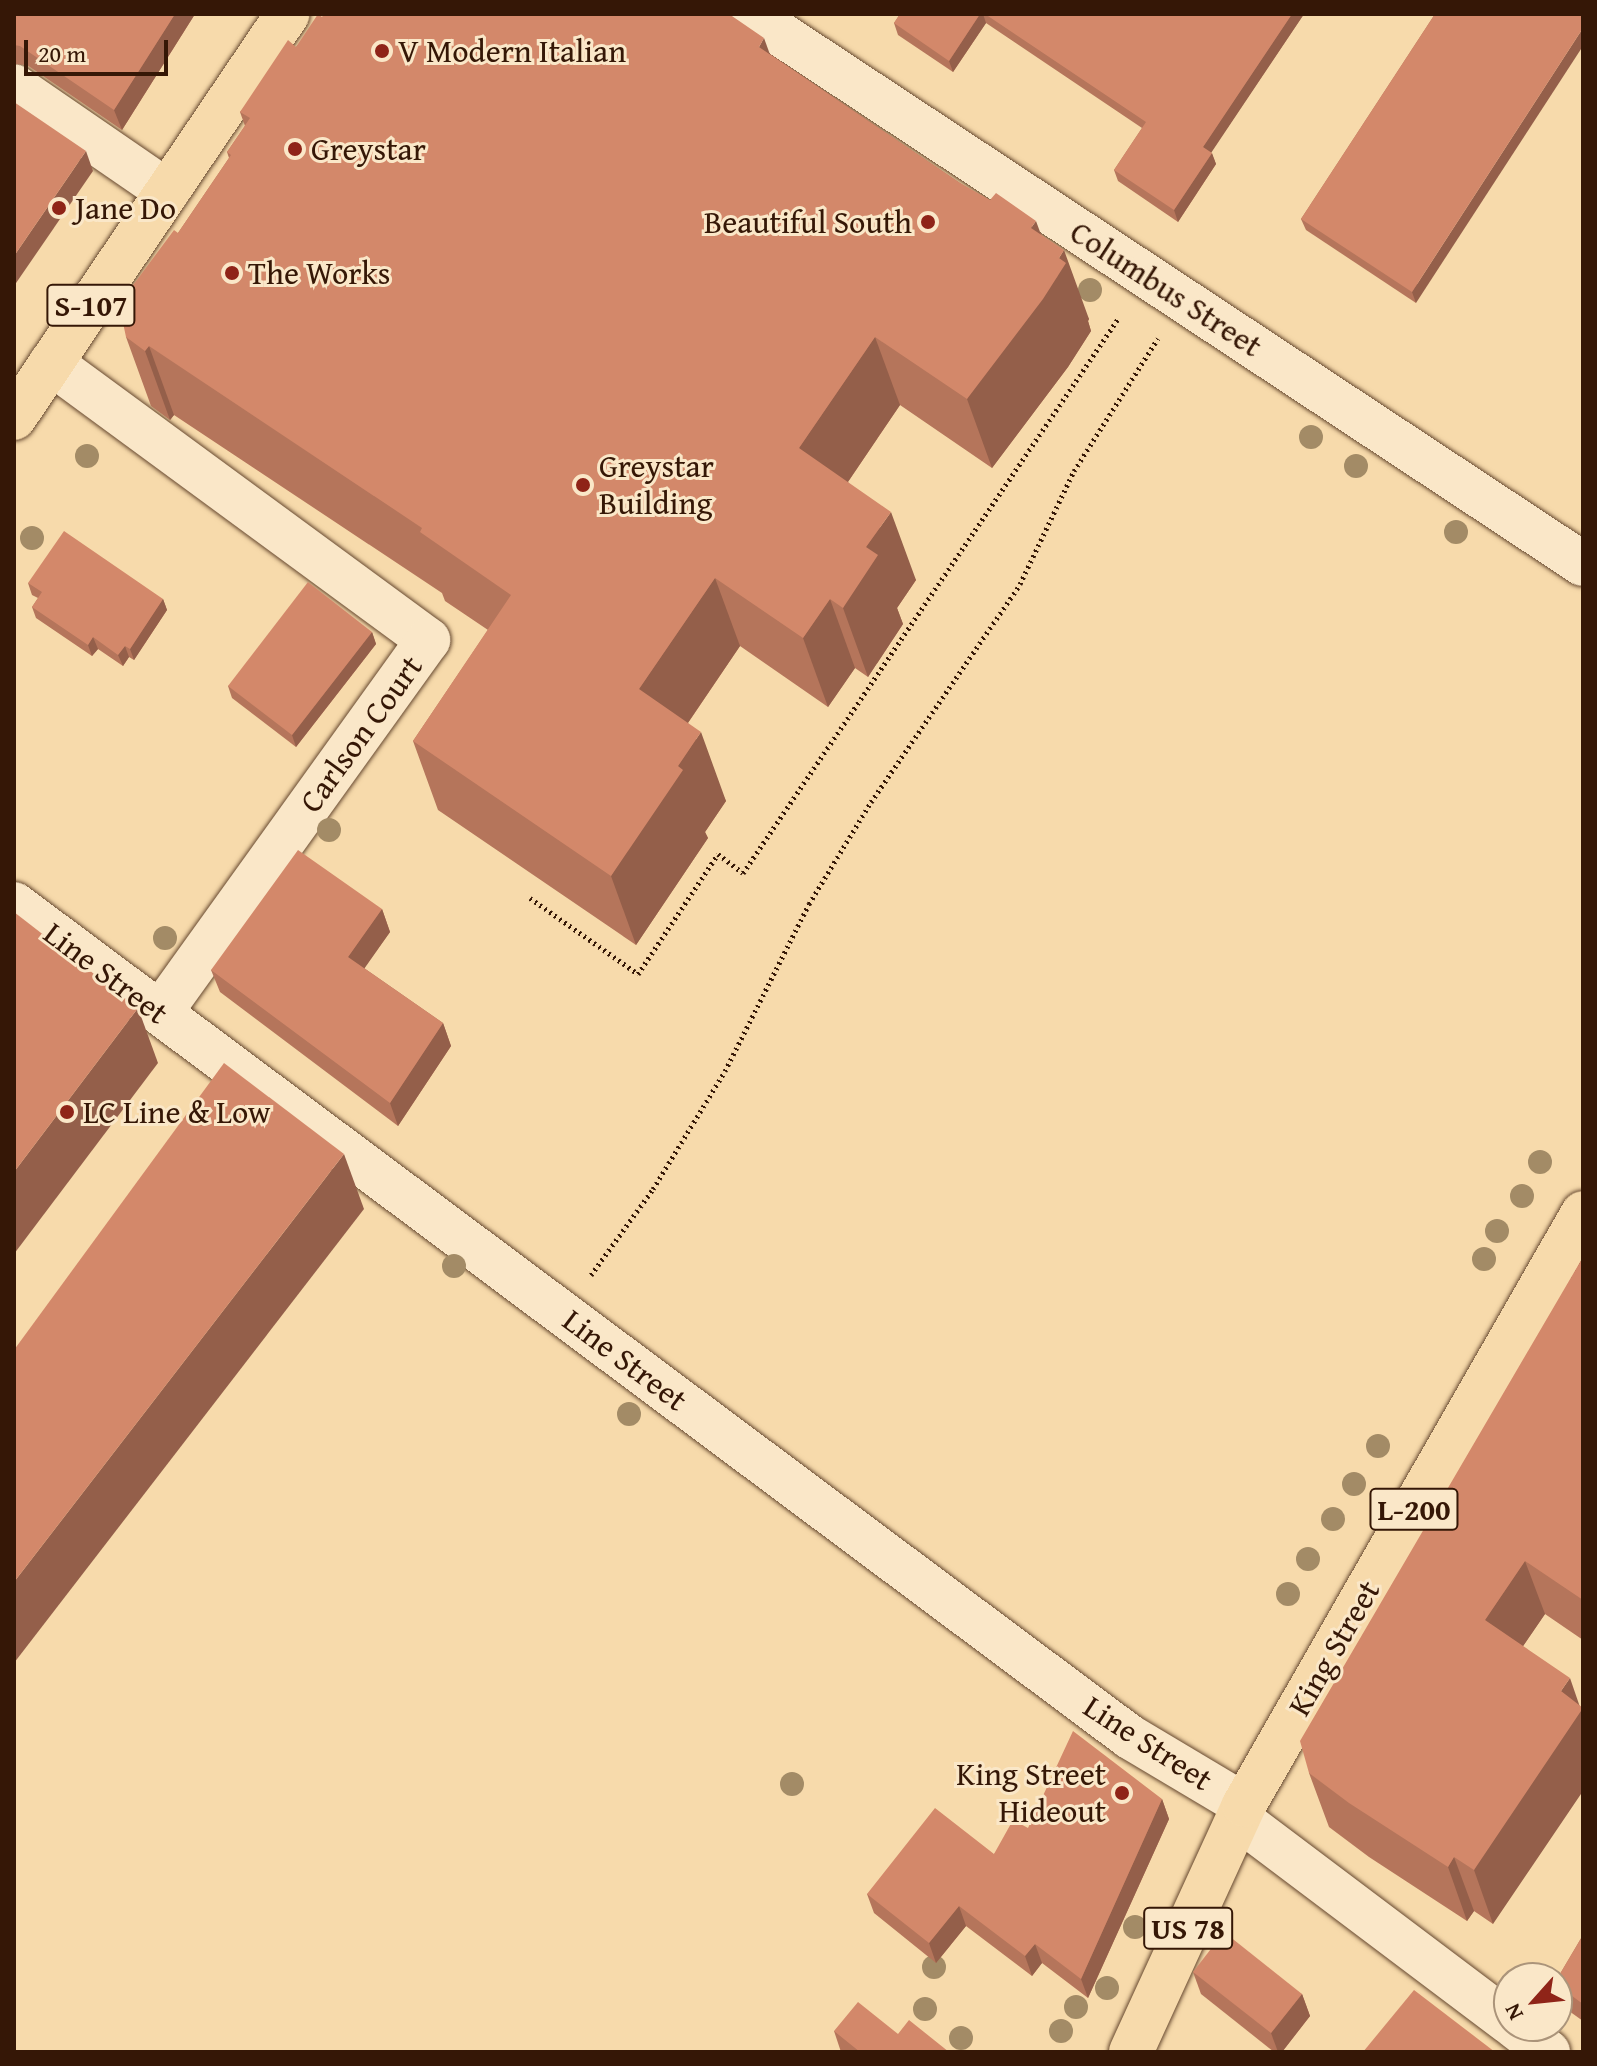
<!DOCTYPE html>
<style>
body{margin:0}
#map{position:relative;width:1597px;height:2066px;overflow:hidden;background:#f7daab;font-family:"Gentium Book Plus",serif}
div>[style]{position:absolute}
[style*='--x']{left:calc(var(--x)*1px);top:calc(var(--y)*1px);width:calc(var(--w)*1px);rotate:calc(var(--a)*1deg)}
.path>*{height:5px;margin-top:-2.5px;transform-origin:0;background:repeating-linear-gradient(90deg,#351706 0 2px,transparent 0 6px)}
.roads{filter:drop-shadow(0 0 2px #66482f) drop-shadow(0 0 2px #66482f)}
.minor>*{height:44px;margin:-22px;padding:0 22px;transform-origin:22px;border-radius:22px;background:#fae7c8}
.major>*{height:44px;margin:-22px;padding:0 22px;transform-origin:22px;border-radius:22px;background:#f7daab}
.trees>*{width:24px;height:24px;margin:-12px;border-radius:50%;background:#a38b66}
.wall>*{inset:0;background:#b5755b}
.shaded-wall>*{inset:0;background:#945f4a}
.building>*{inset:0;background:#d3886a}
.dots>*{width:22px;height:22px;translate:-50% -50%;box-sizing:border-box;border:4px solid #fae7c8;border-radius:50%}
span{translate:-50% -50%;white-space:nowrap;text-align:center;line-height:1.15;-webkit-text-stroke:6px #fae7c8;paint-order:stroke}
.shield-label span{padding:2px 6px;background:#fae7c8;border:2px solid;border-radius:6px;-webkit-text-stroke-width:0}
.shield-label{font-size:30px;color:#351706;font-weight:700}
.poi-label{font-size:32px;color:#351706}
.left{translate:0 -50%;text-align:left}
.right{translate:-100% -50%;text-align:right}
.street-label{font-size:32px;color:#351706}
.frame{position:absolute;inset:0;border:16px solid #351706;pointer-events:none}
.north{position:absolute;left:1493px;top:1962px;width:80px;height:80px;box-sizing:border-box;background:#fae7c8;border:2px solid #ab947a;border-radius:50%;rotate:243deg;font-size:22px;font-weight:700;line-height:32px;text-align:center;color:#351706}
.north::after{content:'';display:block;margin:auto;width:28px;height:36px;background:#8f2418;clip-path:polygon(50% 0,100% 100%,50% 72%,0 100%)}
.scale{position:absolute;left:24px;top:40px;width:144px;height:36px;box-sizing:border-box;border:4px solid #351706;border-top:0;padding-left:10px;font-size:24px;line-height:28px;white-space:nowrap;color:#351706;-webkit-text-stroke:6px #fae7c8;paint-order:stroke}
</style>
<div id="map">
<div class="path">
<div style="--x:530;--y:898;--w:132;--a:35.1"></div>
<div style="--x:638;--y:974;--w:144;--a:-56.3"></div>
<div style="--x:718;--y:854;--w:31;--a:37"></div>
<div style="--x:743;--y:873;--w:669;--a:-55.91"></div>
<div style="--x:591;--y:1275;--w:106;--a:-54.2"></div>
<div style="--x:653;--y:1189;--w:138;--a:-58.6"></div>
<div style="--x:725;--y:1071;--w:187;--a:-63.3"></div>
<div style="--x:809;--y:904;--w:119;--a:-58.7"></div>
<div style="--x:871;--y:802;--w:264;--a:-55.6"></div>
<div style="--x:1020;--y:584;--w:125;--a:-64.5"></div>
<div style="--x:1074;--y:471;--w:157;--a:-57.7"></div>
</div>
<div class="roads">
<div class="minor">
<div style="--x:750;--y:14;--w:998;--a:33.44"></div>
<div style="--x:14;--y:86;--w:186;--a:34.5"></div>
<div style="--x:51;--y:363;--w:468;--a:36.3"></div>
<div style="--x:428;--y:640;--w:459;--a:125.7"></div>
<div style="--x:14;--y:904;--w:1393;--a:36.74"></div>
<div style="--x:1130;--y:1737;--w:133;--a:30.8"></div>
<div style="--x:1238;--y:1818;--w:339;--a:37"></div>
<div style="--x:1514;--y:2026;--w:43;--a:37.4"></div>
</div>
<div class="major">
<div style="--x:14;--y:418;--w:488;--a:-55.9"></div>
<div style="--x:1131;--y:2052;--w:272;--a:-65.4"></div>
<div style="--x:1244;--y:1805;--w:682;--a:-60.2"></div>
</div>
</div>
<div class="trees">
<div style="left:1090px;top:290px"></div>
<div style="left:1311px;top:437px"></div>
<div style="left:87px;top:456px"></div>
<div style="left:1356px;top:466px"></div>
<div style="left:1456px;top:532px"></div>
<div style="left:32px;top:538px"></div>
<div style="left:329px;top:830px"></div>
<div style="left:165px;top:938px"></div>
<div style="left:1540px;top:1162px"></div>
<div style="left:1522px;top:1196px"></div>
<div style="left:1497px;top:1231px"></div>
<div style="left:1484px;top:1259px"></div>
<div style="left:454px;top:1266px"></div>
<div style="left:629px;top:1414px"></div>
<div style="left:1378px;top:1446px"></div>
<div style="left:1354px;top:1484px"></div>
<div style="left:1333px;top:1519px"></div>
<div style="left:1308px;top:1559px"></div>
<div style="left:1288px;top:1594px"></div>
<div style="left:792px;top:1784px"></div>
<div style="left:1135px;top:1927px"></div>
<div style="left:934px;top:1967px"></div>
<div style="left:1107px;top:1988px"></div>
<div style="left:1076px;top:2007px"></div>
<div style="left:925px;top:2009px"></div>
<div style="left:1061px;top:2031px"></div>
<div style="left:961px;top:2038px"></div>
</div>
<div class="wall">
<div style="clip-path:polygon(14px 14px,195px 14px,122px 130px,27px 65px,14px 64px)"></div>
<div style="clip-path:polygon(900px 14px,1304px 14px,1211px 152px,1216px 164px,1178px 222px,1118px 181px,1114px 170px,1142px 128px,986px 23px,953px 72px,898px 35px,894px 23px)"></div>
<div style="clip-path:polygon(1435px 14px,1416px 303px,1306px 230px,1301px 219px)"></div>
<div style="clip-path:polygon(322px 17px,770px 54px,960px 183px,1041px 234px,1089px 319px,1088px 321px,1091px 331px,1068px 367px,992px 468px,900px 405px,848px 482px,916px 580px,897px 608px,903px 624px,868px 677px,855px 668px,828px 707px,740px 646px,688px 723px,726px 801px,705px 832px,708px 838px,636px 945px,438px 810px,413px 741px,488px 630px,445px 601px,442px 593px,174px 415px,170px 420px,151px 406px,126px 337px,178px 233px,229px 158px,227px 152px,245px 126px,240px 112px)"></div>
<div style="clip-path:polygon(28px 583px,163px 599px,167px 610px,134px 660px,129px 657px,123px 666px,98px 649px,92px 656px,36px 618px,32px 607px,38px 598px,32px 595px)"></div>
<div style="clip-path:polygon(372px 632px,376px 644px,296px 747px,232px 698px,228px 686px)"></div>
<div style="clip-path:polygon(382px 909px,390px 932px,364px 968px,443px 1023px,451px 1046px,398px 1126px,220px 992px,211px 970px)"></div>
<div style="clip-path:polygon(1583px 1257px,1583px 1640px,1545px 1614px,1523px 1646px,1493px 1924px,1474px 1911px,1467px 1921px,1369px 1857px,1329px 1827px,1309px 1773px)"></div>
<div style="clip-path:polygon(1162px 1799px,1169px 1819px,1088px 1998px,1042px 1963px,1032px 1976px,966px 1926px,936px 1963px,874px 1913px,867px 1894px,994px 1854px,1028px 1828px)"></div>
<div style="clip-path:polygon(1583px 1935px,1583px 2021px,1562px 2006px,1557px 1991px,1557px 1979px)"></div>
<div style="clip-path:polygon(1193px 1972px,1302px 1994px,1310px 2016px,1282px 2052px,1274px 2052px,1201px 1994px)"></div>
<div style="clip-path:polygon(834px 2031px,898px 2034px,949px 2052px,841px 2052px)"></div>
</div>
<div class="shaded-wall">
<div style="clip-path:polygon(175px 14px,195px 14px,122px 130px,114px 110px)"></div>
<div style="clip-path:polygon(980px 14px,983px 14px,986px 23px,953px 72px,949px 61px)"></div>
<div style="clip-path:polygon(1292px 14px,1304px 14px,1207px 159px,1203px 147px)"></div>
<div style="clip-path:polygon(1583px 28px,1583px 46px,1416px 303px,1412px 292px)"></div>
<div style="clip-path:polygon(764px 38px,789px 107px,759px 47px)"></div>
<div style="clip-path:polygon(86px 151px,93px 171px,14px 286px,14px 256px)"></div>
<div style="clip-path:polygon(1212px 153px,1216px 164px,1178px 222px,1174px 210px)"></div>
<div style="clip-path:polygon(1036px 221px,1057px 278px,1059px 258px,1064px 250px,1089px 319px,1088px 321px,1091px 331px,1068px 367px,992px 468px,967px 399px,1031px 228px)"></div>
<div style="clip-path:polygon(875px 337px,900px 405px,824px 517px,799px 448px)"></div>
<div style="clip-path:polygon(149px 346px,174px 415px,170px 420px,145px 351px)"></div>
<div style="clip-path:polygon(891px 512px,916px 580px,897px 608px,903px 624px,868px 677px,843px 608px,866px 547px)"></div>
<div style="clip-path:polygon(715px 578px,740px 646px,664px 758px,639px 689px)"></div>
<div style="clip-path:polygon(163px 599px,167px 610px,134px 660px,130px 649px)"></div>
<div style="clip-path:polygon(830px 599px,855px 668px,828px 707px,803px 638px)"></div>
<div style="clip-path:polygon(372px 632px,376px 644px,296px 747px,292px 735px)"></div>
<div style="clip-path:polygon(93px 637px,98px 649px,92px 656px,88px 645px)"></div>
<div style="clip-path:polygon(125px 646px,129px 657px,123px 666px,118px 655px)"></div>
<div style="clip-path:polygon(701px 732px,726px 801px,705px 832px,708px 838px,636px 945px,611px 876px,678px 766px)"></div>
<div style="clip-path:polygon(382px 909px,390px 932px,357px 979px,348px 957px)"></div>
<div style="clip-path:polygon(138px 1008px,158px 1063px,14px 1254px,14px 1172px)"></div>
<div style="clip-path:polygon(443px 1023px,451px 1046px,398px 1126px,390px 1103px)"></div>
<div style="clip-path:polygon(344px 1154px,364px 1209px,14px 1663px,14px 1582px)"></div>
<div style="clip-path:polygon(1525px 1561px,1545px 1614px,1504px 1674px,1485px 1620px)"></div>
<div style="clip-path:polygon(1570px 1678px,1581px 1710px,1583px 1708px,1583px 1791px,1493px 1924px,1474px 1870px,1561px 1691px)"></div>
<div style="clip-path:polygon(1162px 1799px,1169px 1819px,1088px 1998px,1081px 1979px)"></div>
<div style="clip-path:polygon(1454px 1857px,1474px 1911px,1467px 1921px,1448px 1867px)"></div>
<div style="clip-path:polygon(959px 1906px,966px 1926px,936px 1963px,929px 1943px)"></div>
<div style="clip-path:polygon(1035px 1944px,1042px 1963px,1032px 1976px,1025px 1956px)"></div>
<div style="clip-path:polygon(1302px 1994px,1310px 2016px,1282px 2052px,1278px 2052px,1271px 2033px)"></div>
</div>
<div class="building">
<div style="clip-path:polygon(14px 14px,175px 14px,114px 110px,20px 46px,14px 45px)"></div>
<div style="clip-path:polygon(318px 14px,322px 17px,324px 14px,729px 14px,764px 38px,759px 47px,960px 183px,990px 200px,996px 193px,1036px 221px,1031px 228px,1064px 250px,1059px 258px,1066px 263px,1043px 299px,967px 399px,875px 337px,799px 448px,891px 512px,866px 547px,878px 555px,843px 608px,830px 599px,803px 638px,715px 578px,639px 689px,701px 732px,678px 766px,683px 770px,611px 876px,413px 741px,511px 595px,420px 532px,422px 528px,149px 346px,145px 351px,126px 337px,119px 304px,174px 230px,178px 233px,231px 155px,227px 152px,250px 118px,240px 112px,288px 40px,296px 47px)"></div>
<div style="clip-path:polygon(900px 14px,980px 14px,949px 61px,894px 23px)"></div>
<div style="clip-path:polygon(985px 14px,1292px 14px,1203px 147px,1212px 153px,1174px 210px,1114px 170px,1146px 122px)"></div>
<div style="clip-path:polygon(1435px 14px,1583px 14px,1583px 28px,1412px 292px,1301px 219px)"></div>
<div style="clip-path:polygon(14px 102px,86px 151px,14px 256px)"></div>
<div style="clip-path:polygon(64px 531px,163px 599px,130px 649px,125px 646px,118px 655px,93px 637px,88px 645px,32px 607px,42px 592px,28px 583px)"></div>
<div style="clip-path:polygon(308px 582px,372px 632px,292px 735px,228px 686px)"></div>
<div style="clip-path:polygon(298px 850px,382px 909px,348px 957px,443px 1023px,390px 1103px,211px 970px)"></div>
<div style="clip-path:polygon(14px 912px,138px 1008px,14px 1172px)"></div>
<div style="clip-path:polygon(224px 1063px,344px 1154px,14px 1582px,14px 1350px)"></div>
<div style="clip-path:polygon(1583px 1257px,1583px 1600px,1525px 1561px,1485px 1620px,1570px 1678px,1561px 1691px,1583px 1708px,1474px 1870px,1454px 1857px,1448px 1867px,1349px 1803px,1309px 1773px,1300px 1741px)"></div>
<div style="clip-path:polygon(1073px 1731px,1162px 1799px,1081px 1979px,1035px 1944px,1025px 1956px,959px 1906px,929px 1943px,867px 1894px,935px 1808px,994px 1854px,1013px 1820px,1028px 1828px)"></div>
<div style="clip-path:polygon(1224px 1932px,1302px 1994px,1271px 2033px,1193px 1972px)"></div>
<div style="clip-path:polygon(1583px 1935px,1583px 2004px,1557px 1985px,1557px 1979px)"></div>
<div style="clip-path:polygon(1414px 1990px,1495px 2052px,1363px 2052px)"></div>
<div style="clip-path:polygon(858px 2002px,898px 2034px,909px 2020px,949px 2052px,860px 2052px,834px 2031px)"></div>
</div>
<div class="dots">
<div style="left:382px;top:51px;background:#8f2418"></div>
<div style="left:295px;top:149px;background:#8f2418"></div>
<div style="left:59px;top:208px;background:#8f2418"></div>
<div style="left:928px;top:222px;background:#8f2418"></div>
<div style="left:232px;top:273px;background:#8f2418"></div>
<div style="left:583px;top:485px;background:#8f2418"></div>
<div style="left:67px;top:1112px;background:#8f2418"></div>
<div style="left:1122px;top:1793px;background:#8f2418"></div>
</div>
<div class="shield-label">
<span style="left:91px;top:305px">S-107</span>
<span style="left:1414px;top:1509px">L-200</span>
<span style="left:1188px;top:1928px">US 78</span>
</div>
<div class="poi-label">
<span class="left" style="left:398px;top:51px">V Modern Italian</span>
<span class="left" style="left:311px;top:149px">Greystar</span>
<span class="left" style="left:75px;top:208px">Jane Do</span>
<span class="right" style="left:912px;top:222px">Beautiful South</span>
<span class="left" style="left:248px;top:273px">The Works</span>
<span class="left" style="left:599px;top:485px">Greystar<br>Building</span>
<span class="left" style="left:83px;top:1112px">LC Line &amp; Low</span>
<span class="right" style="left:1106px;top:1793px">King Street<br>Hideout</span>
</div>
<div class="street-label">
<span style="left:1166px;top:289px;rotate:33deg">Columbus Street</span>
<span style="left:361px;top:734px;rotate:-54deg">Carlson Court</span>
<span style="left:106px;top:973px;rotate:37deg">Line Street</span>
<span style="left:625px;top:1360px;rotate:37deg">Line Street</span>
<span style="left:1334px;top:1648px;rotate:-60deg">King Street</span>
<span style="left:1148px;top:1743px;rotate:33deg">Line Street</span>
</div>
<div class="frame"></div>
<div class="north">N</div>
<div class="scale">20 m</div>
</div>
